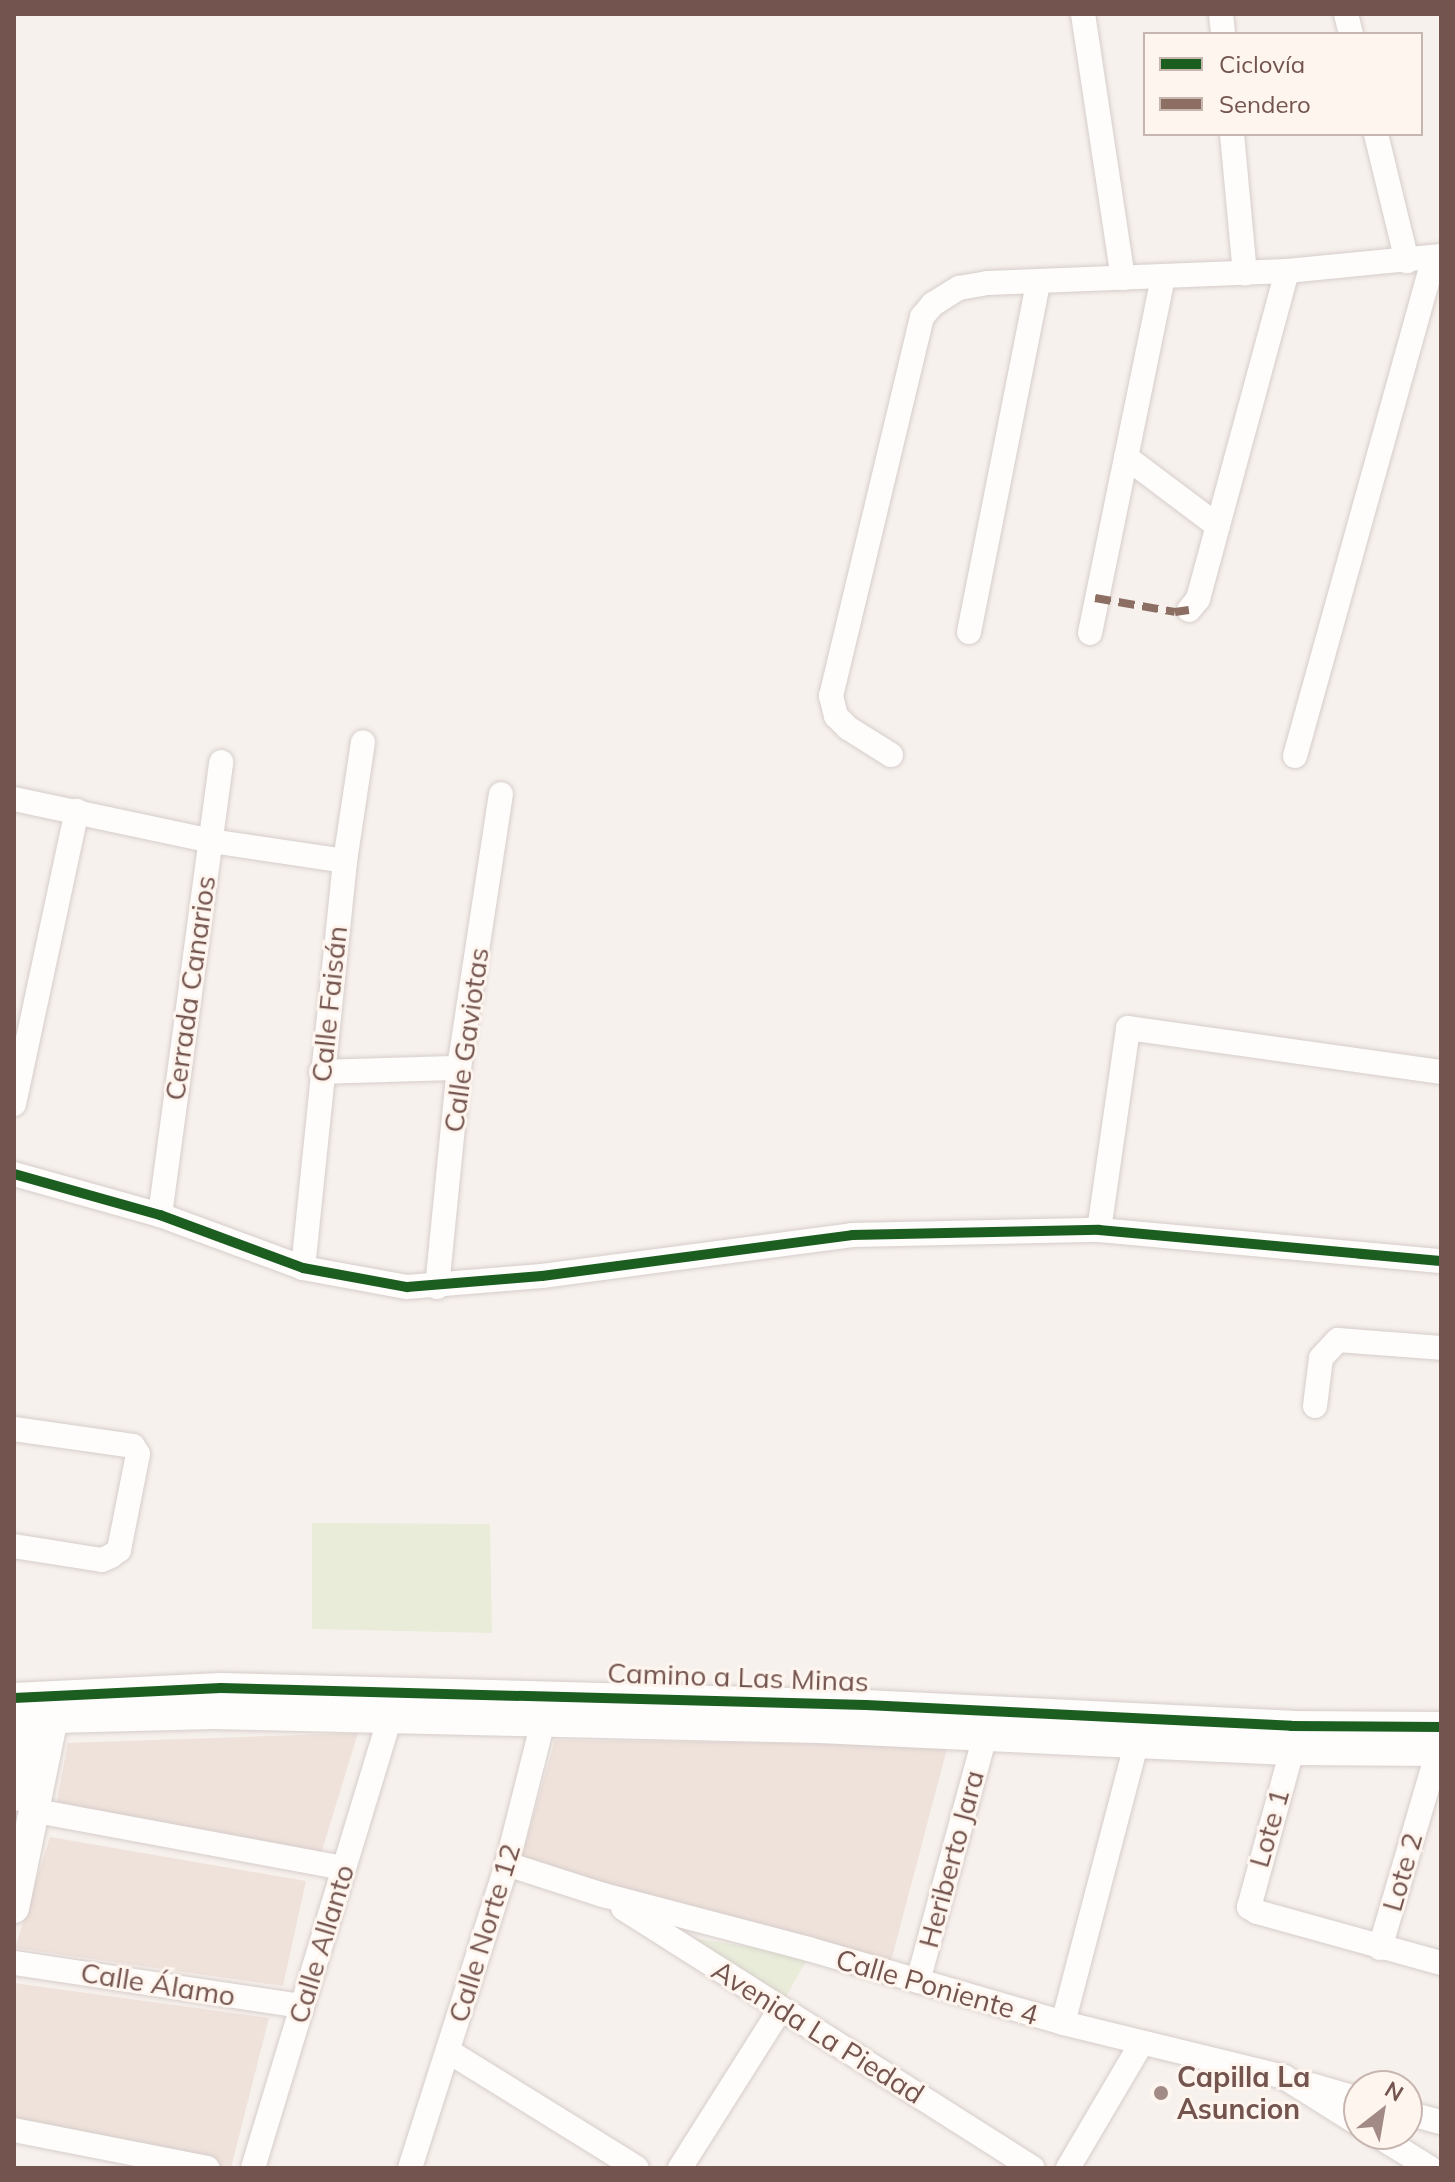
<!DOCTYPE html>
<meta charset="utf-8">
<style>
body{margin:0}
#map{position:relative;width:1455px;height:2182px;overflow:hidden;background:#f7f1ed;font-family:Mulish,sans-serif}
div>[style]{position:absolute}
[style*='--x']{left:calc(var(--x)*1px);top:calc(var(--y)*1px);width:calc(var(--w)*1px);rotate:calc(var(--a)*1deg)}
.residential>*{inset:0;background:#efe2db}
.green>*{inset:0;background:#e8ecd9}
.roads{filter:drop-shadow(0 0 2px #d6cdca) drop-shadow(0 0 2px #d6cdca)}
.minor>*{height:24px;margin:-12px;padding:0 12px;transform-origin:12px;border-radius:12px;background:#fefdfc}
.tertiary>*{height:30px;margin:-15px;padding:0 15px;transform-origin:15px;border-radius:15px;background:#fefdfc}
.quiet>*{height:8px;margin-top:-4px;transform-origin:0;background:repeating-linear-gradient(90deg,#8d6e63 0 16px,transparent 0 24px)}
.cycleway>*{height:10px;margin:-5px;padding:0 5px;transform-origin:5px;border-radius:5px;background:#1b5e20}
.dots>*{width:22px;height:22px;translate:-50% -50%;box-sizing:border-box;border:4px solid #fef5ef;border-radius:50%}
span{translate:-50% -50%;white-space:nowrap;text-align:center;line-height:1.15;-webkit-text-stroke:6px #fef5ef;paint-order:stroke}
.street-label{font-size:28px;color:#74544e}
.poi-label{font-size:28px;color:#74544e;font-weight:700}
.left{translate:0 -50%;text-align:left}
.frame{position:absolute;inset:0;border:16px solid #74544e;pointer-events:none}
.legend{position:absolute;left:1143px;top:32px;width:280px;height:104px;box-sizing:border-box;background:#fef5ef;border:2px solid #c7b5af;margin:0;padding:10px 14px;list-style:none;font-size:24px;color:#74544e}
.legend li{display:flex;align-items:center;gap:16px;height:40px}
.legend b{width:40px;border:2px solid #c7b5af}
.north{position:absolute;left:1343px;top:2070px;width:80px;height:80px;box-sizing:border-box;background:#fef5ef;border:2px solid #c7b5af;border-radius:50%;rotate:31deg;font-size:22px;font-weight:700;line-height:32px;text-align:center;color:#74544e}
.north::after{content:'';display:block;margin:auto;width:28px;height:36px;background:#a28b86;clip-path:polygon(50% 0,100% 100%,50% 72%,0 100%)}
</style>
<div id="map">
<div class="residential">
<div style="clip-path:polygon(358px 1733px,320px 1857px,56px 1806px,68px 1743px)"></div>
<div style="clip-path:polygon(555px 1740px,948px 1745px,890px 1965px,521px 1859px)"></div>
<div style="clip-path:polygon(50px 1837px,306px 1881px,283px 1986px,15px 1948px)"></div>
<div style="clip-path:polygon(14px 1983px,269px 2018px,231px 2168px,14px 2122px)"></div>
</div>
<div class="green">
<div style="clip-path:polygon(312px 1523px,490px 1524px,492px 1633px,312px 1629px)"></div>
<div style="clip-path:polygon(672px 1935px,809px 1956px,784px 2000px)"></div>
</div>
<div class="roads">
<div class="minor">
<div style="--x:1083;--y:14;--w:267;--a:81.4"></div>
<div style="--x:1221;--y:14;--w:20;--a:84"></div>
<div style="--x:1346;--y:14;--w:21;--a:76"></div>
<div style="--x:1232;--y:134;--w:140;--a:84.7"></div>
<div style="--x:1376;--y:134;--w:131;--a:76.3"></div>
<div style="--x:1126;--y:457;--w:115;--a:36.9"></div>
<div style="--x:1189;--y:610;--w:14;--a:-51"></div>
<div style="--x:1198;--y:599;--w:340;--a:-74.8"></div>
<div style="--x:969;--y:632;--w:356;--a:-78.8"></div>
<div style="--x:1090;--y:633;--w:364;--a:-78.4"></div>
<div style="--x:891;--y:755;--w:51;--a:-147.9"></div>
<div style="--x:848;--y:728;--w:17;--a:-135"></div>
<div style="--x:836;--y:716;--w:21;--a:-104"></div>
<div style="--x:831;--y:696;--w:390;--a:-76.5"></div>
<div style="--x:922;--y:317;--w:17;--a:-50"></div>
<div style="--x:933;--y:304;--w:31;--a:-32"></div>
<div style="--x:959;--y:288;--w:29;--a:-10"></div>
<div style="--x:988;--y:283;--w:299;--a:-2.3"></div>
<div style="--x:1287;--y:271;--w:155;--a:-5.6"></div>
<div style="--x:1295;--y:756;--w:518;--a:-74.43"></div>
<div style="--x:14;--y:799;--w:201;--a:12"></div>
<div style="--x:211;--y:841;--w:135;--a:8.5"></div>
<div style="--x:321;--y:1072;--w:138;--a:-1.7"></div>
<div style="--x:14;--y:1104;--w:300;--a:-77.9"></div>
<div style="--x:14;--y:1174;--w:152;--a:15.7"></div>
<div style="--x:160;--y:1215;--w:153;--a:20.3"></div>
<div style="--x:303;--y:1268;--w:106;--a:10.4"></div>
<div style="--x:407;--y:1287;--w:135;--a:-4.7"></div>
<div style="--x:542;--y:1276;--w:313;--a:-7.5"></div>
<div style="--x:852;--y:1235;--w:247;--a:-1.2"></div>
<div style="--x:1099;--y:1230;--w:343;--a:5.2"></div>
<div style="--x:160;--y:1215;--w:457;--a:-82.3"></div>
<div style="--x:1099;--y:1230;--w:204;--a:-81.8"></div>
<div style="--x:1128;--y:1028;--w:316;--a:8"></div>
<div style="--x:303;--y:1268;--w:409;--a:-84.1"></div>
<div style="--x:345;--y:861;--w:120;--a:-81.4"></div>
<div style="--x:437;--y:1287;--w:220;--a:-84.3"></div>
<div style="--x:459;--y:1068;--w:277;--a:-81.3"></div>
<div style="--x:1315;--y:1406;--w:48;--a:-82.9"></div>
<div style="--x:1321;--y:1358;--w:25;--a:-47"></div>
<div style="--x:1338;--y:1340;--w:103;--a:4.4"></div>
<div style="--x:14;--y:1429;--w:120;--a:8.1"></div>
<div style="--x:133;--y:1446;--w:9;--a:58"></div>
<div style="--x:138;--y:1454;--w:98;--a:101.2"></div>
<div style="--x:119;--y:1550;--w:10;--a:143"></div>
<div style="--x:111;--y:1556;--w:10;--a:156"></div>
<div style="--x:102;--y:1560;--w:89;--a:-171"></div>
<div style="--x:1292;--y:1750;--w:163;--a:105.3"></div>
<div style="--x:1249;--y:1907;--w:9;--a:32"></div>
<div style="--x:1257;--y:1912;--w:191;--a:15.5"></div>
<div style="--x:36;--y:1811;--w:313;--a:10.5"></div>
<div style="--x:507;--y:1864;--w:101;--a:17.9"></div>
<div style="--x:603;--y:1895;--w:213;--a:14.7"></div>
<div style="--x:809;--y:1949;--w:265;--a:16.2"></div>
<div style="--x:1063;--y:2023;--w:228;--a:13.7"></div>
<div style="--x:1284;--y:2077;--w:89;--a:32.1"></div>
<div style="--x:623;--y:1908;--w:485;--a:32.4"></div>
<div style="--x:1380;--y:1948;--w:205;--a:-73.6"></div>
<div style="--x:14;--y:1963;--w:291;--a:8.5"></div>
<div style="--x:918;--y:1981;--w:254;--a:-74.7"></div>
<div style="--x:1063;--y:2023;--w:307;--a:-75.3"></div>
<div style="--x:448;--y:2051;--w:222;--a:31.8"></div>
<div style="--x:1311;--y:2085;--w:50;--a:16.3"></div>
<div style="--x:1407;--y:2113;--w:35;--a:15"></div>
<div style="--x:14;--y:2130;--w:197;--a:11.1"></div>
<div style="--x:1375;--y:2134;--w:65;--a:31.7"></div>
<div style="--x:253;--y:2168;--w:469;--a:-73.1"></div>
<div style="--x:410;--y:2168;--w:319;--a:-72.3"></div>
<div style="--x:507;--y:1864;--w:163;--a:-75.8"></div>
<div style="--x:680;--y:2168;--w:187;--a:-57.7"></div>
<div style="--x:1068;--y:2168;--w:144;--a:-59.5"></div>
</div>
<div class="tertiary">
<div style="--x:14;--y:1698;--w:207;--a:-2.8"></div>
<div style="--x:221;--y:1688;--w:645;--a:1.51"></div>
<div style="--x:866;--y:1705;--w:426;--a:2.8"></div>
<div style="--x:1291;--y:1726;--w:150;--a:0.4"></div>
<div style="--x:14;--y:1719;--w:200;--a:-1.4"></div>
<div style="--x:214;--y:1714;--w:606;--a:1.32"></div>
<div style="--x:820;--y:1728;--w:473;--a:2.7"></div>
<div style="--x:1292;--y:1750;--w:149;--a:0.4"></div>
<div style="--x:14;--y:1796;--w:99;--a:-78.9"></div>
<div style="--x:14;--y:1908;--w:213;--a:-78.4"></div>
</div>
</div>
<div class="quiet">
<div style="--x:1095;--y:598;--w:81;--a:9.9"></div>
<div style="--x:1175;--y:612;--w:14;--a:-8"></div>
</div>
<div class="cycleway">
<div style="--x:14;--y:1174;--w:152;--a:15.7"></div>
<div style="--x:160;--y:1215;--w:153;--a:20.3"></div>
<div style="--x:303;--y:1268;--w:106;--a:10.4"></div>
<div style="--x:407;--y:1287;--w:135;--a:-4.7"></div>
<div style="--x:542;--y:1276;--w:313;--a:-7.5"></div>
<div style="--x:852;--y:1235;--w:247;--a:-1.2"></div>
<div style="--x:1099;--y:1230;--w:343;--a:5.2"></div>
<div style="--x:14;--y:1698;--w:207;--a:-2.8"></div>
<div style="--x:221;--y:1688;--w:645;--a:1.51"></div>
<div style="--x:866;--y:1705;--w:426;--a:2.8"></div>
<div style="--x:1291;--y:1726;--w:150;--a:0.4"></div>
</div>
<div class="dots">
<div style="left:1161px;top:2093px;background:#a28b86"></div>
</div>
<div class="street-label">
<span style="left:190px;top:988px;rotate:-82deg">Cerrada Canarios</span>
<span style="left:329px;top:1004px;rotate:-84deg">Calle Faisán</span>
<span style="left:466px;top:1040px;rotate:-82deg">Calle Gaviotas</span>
<span style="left:738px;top:1677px;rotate:2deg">Camino a Las Minas</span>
<span style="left:1269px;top:1828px;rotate:-74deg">Lote 1</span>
<span style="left:951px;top:1859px;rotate:-75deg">Heriberto Jara</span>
<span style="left:1402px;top:1872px;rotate:-74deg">Lote 2</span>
<span style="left:484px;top:1933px;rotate:-73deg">Calle Norte 12</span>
<span style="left:321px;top:1944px;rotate:-73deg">Calle Allanto</span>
<span style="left:158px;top:1984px;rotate:9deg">Calle Álamo</span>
<span style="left:937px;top:1987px;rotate:16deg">Calle Poniente 4</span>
<span style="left:818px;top:2032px;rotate:32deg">Avenida La Piedad</span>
</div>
<div class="poi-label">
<span class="left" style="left:1177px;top:2093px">Capilla La<br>Asuncion</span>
</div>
<div class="frame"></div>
<ul class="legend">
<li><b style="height:10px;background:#1b5e20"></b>Ciclovía</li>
<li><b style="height:10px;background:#8d6e63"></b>Sendero</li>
</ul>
<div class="north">N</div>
</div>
